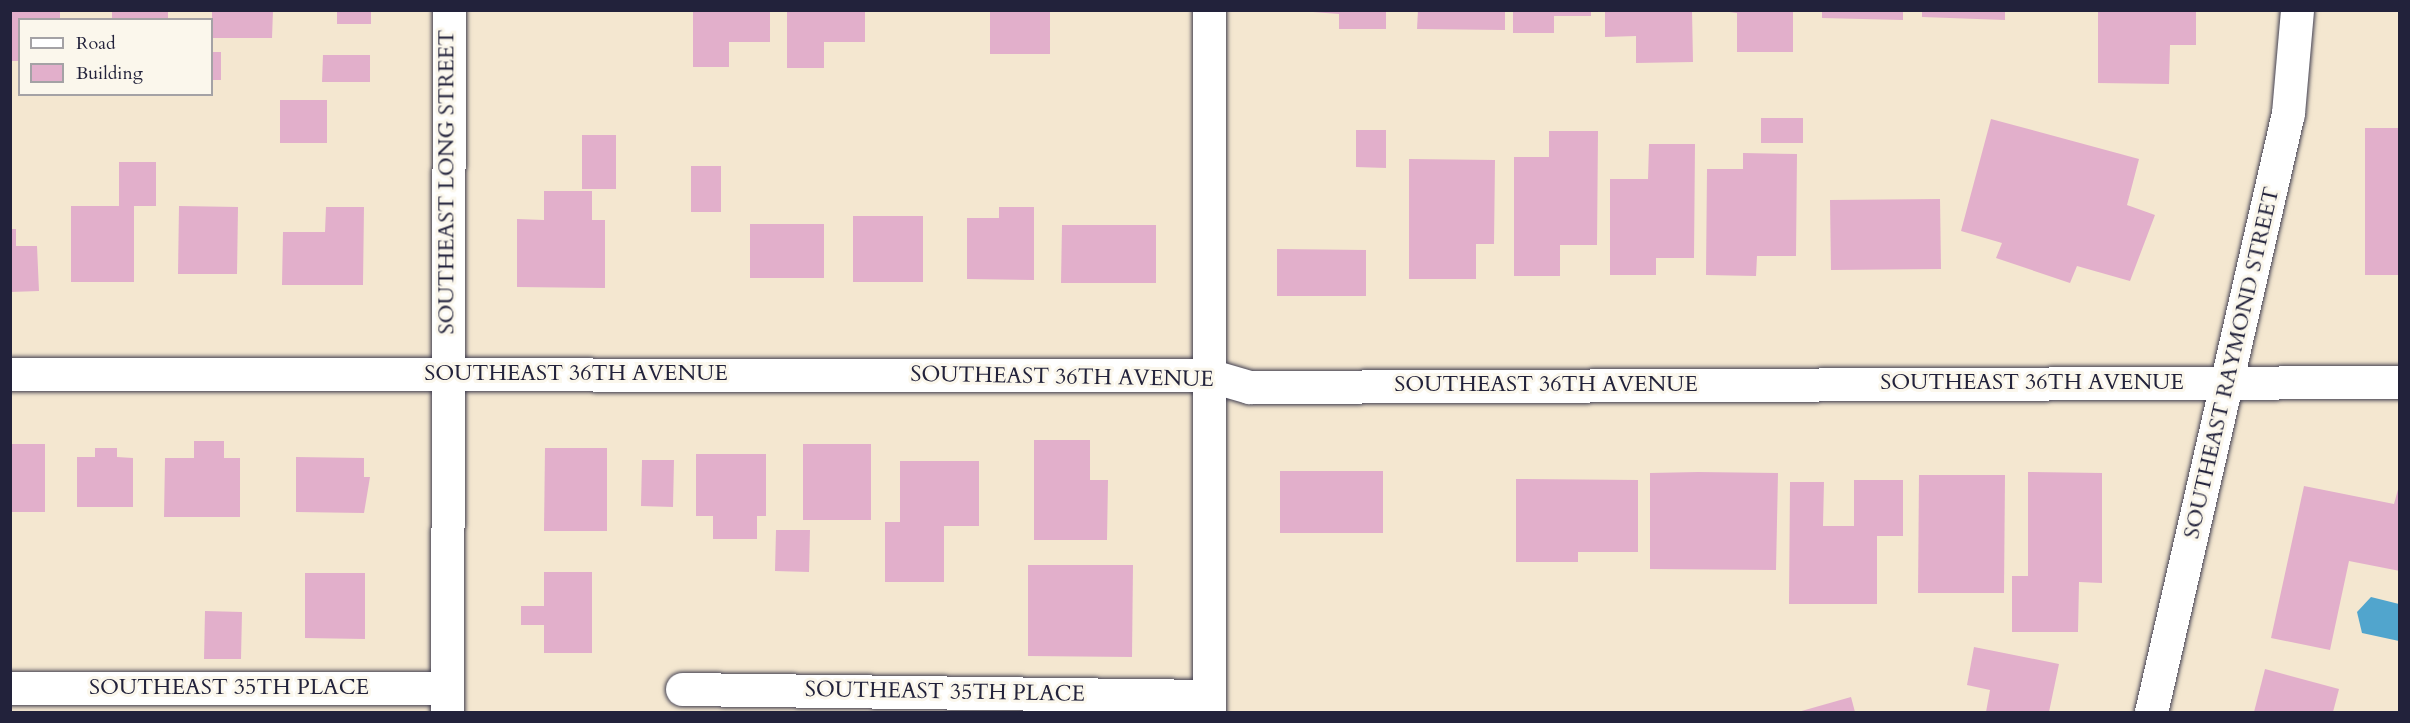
<!DOCTYPE html>
<style>
body{margin:0}
#map{position:relative;width:2410px;height:723px;overflow:hidden;background:#f4e7d0;font-family:Cardo,serif}
div>[style]{position:absolute}
[style*='--x']{left:calc(var(--x)*1px);top:calc(var(--y)*1px);width:calc(var(--w)*1px);rotate:calc(var(--a)*1deg)}
.water>*{inset:0;background:#51a5cd}
.building>*{inset:0;background:#e2afcb}
.roads{filter:drop-shadow(0 0 2px #424051) drop-shadow(0 0 2px #424051)}
.street>*{height:33px;margin:-16.5px;padding:0 16.5px;transform-origin:16.5px;border-radius:16.5px;background:#fff}
span{translate:-50% -50%;white-space:nowrap;text-align:center;line-height:1.15;-webkit-text-stroke:6px #fbf7ec;paint-order:stroke}
.street-label{font-size:22px;color:#22223b}
.frame{position:absolute;inset:0;border:12px solid #22223b;pointer-events:none}
.legend{position:absolute;left:18px;top:18px;width:195px;height:78px;box-sizing:border-box;background:#fbf7ec;border:2px solid #a4a2a5;margin:0;padding:8px 10px;list-style:none;font-size:18px;color:#22223b}
.legend li{display:flex;align-items:center;gap:12px;height:30px}
.legend b{width:30px;border:2px solid #a4a2a5}
</style>
<div id="map">
<div class="water">
<div style="clip-path:polygon(2371px 597px,2399px 604px,2399px 641px,2362px 633px,2357px 612px)"></div>
</div>
<div class="building">
<div style="clip-path:polygon(10px 10px,60px 10px,60px 20px,20px 20px,20px 61px,10px 61px)"></div>
<div style="clip-path:polygon(112px 10px,168px 10px,168px 20px,112px 20px)"></div>
<div style="clip-path:polygon(212px 10px,273px 10px,272px 38px,212px 38px)"></div>
<div style="clip-path:polygon(337px 10px,371px 10px,371px 24px,337px 24px)"></div>
<div style="clip-path:polygon(693px 10px,770px 10px,770px 42px,729px 42px,729px 67px,693px 67px)"></div>
<div style="clip-path:polygon(787px 10px,865px 10px,865px 42px,824px 42px,824px 68px,787px 68px)"></div>
<div style="clip-path:polygon(990px 10px,1050px 10px,1050px 54px,990px 54px)"></div>
<div style="clip-path:polygon(1287px 10px,1386px 10px,1386px 29px,1339px 29px,1339px 14px)"></div>
<div style="clip-path:polygon(1418px 10px,1505px 10px,1505px 30px,1417px 29px)"></div>
<div style="clip-path:polygon(1513px 10px,1591px 10px,1591px 16px,1554px 16px,1554px 33px,1513px 33px)"></div>
<div style="clip-path:polygon(1605px 10px,1692px 10px,1693px 62px,1636px 63px,1636px 36px,1605px 37px)"></div>
<div style="clip-path:polygon(1714px 10px,1793px 10px,1793px 52px,1737px 52px,1737px 13px)"></div>
<div style="clip-path:polygon(1822px 10px,1903px 10px,1903px 20px,1822px 18px)"></div>
<div style="clip-path:polygon(1922px 10px,2005px 10px,2005px 20px,1922px 17px)"></div>
<div style="clip-path:polygon(2098px 10px,2196px 10px,2196px 45px,2170px 45px,2169px 84px,2098px 83px)"></div>
<div style="clip-path:polygon(212px 52px,221px 52px,221px 80px,212px 80px)"></div>
<div style="clip-path:polygon(323px 55px,370px 55px,370px 82px,322px 82px)"></div>
<div style="clip-path:polygon(280px 100px,327px 100px,327px 143px,280px 143px)"></div>
<div style="clip-path:polygon(1761px 118px,1803px 118px,1803px 143px,1761px 143px)"></div>
<div style="clip-path:polygon(1991px 119px,2139px 159px,2127px 205px,2155px 215px,2130px 281px,2077px 266px,2070px 283px,1996px 258px,2002px 243px,1961px 231px)"></div>
<div style="clip-path:polygon(2365px 128px,2400px 128px,2400px 275px,2365px 275px)"></div>
<div style="clip-path:polygon(1356px 130px,1386px 130px,1386px 168px,1356px 167px)"></div>
<div style="clip-path:polygon(1549px 131px,1598px 131px,1597px 245px,1560px 245px,1560px 276px,1514px 276px,1514px 157px,1549px 157px)"></div>
<div style="clip-path:polygon(582px 135px,616px 135px,616px 189px,582px 189px)"></div>
<div style="clip-path:polygon(1649px 144px,1695px 144px,1694px 258px,1656px 258px,1656px 275px,1610px 275px,1610px 179px,1648px 179px)"></div>
<div style="clip-path:polygon(1743px 153px,1797px 154px,1796px 256px,1757px 256px,1756px 276px,1706px 275px,1707px 169px,1743px 169px)"></div>
<div style="clip-path:polygon(1409px 159px,1495px 160px,1494px 244px,1476px 244px,1476px 279px,1409px 279px)"></div>
<div style="clip-path:polygon(119px 162px,156px 162px,156px 206px,134px 206px,134px 282px,71px 282px,71px 206px,119px 206px)"></div>
<div style="clip-path:polygon(691px 166px,721px 166px,721px 212px,691px 212px)"></div>
<div style="clip-path:polygon(544px 191px,592px 191px,592px 220px,605px 220px,605px 288px,517px 287px,517px 219px,544px 220px)"></div>
<div style="clip-path:polygon(1940px 199px,1941px 269px,1831px 270px,1830px 200px)"></div>
<div style="clip-path:polygon(179px 206px,238px 207px,237px 274px,178px 274px)"></div>
<div style="clip-path:polygon(326px 207px,364px 207px,363px 285px,282px 285px,283px 232px,325px 232px)"></div>
<div style="clip-path:polygon(999px 207px,1034px 207px,1034px 280px,967px 279px,967px 218px,999px 218px)"></div>
<div style="clip-path:polygon(853px 216px,923px 216px,923px 282px,853px 282px)"></div>
<div style="clip-path:polygon(750px 224px,824px 224px,824px 278px,750px 278px)"></div>
<div style="clip-path:polygon(1062px 225px,1156px 225px,1156px 283px,1061px 283px)"></div>
<div style="clip-path:polygon(10px 229px,16px 229px,16px 246px,37px 246px,39px 291px,10px 292px)"></div>
<div style="clip-path:polygon(1277px 249px,1366px 250px,1366px 296px,1277px 296px)"></div>
<div style="clip-path:polygon(1034px 440px,1090px 440px,1090px 480px,1108px 480px,1107px 540px,1034px 540px)"></div>
<div style="clip-path:polygon(194px 441px,224px 441px,224px 458px,240px 458px,240px 517px,164px 517px,165px 458px,194px 458px)"></div>
<div style="clip-path:polygon(10px 444px,45px 444px,45px 512px,10px 512px)"></div>
<div style="clip-path:polygon(803px 444px,871px 444px,871px 520px,803px 520px)"></div>
<div style="clip-path:polygon(95px 448px,117px 448px,117px 457px,133px 458px,133px 507px,77px 507px,77px 457px,95px 457px)"></div>
<div style="clip-path:polygon(545px 448px,607px 448px,607px 531px,544px 531px)"></div>
<div style="clip-path:polygon(696px 454px,766px 454px,766px 516px,757px 516px,757px 539px,713px 539px,713px 516px,696px 516px)"></div>
<div style="clip-path:polygon(296px 457px,364px 458px,364px 477px,370px 477px,364px 513px,296px 512px)"></div>
<div style="clip-path:polygon(642px 460px,674px 460px,673px 507px,641px 506px)"></div>
<div style="clip-path:polygon(900px 461px,979px 461px,979px 526px,944px 526px,944px 582px,885px 582px,885px 522px,900px 522px)"></div>
<div style="clip-path:polygon(1280px 471px,1383px 471px,1383px 533px,1280px 533px)"></div>
<div style="clip-path:polygon(1698px 472px,1778px 473px,1776px 570px,1650px 569px,1650px 473px)"></div>
<div style="clip-path:polygon(2028px 472px,2102px 473px,2102px 583px,2079px 582px,2078px 632px,2012px 632px,2012px 576px,2028px 576px)"></div>
<div style="clip-path:polygon(1919px 475px,2005px 475px,2004px 593px,1918px 593px)"></div>
<div style="clip-path:polygon(1516px 479px,1638px 480px,1638px 552px,1578px 552px,1578px 562px,1516px 562px)"></div>
<div style="clip-path:polygon(1854px 480px,1903px 480px,1903px 536px,1877px 536px,1877px 604px,1789px 604px,1790px 482px,1824px 482px,1823px 526px,1854px 526px)"></div>
<div style="clip-path:polygon(2400px 482px,2400px 571px,2349px 561px,2330px 650px,2271px 638px,2304px 486px,2394px 504px)"></div>
<div style="clip-path:polygon(776px 530px,810px 530px,809px 572px,775px 571px)"></div>
<div style="clip-path:polygon(1028px 565px,1133px 565px,1132px 657px,1028px 656px)"></div>
<div style="clip-path:polygon(544px 572px,592px 572px,592px 653px,544px 653px,544px 625px,521px 625px,521px 606px,544px 606px)"></div>
<div style="clip-path:polygon(305px 573px,365px 573px,365px 639px,305px 638px)"></div>
<div style="clip-path:polygon(205px 611px,242px 612px,241px 659px,204px 659px)"></div>
<div style="clip-path:polygon(1974px 647px,2059px 664px,2049px 712px,1986px 712px,1990px 690px,1967px 685px)"></div>
<div style="clip-path:polygon(2265px 669px,2339px 689px,2333px 712px,2254px 712px)"></div>
<div style="clip-path:polygon(1851px 697px,1855px 712px,1798px 712px)"></div>
</div>
<div class="roads">
<div class="street">
<div style="--x:1209;--y:10;--w:702;--a:90"></div>
<div style="--x:10;--y:374;--w:1198;--a:0.05"></div>
<div style="--x:1208;--y:375;--w:43;--a:16.3"></div>
<div style="--x:1249;--y:387;--w:1151;--a:-0.25"></div>
<div style="--x:10;--y:688;--w:437;--a:0"></div>
<div style="--x:682;--y:689;--w:527;--a:0.76"></div>
<div style="--x:447;--y:712;--w:702;--a:-89.84"></div>
<div style="--x:2151;--y:712;--w:614;--a:-77.12"></div>
<div style="--x:2288;--y:113;--w:103;--a:-85"></div>
</div>
</div>
<div class="street-label">
<span style="left:447px;top:182px;rotate:-90deg">SOUTHEAST LONG STREET</span>
<span style="left:2232px;top:363px;rotate:-77deg">SOUTHEAST RAYMOND STREET</span>
<span style="left:576px;top:374px">SOUTHEAST 36TH AVENUE</span>
<span style="left:1062px;top:377px;rotate:1deg">SOUTHEAST 36TH AVENUE</span>
<span style="left:2032px;top:383px">SOUTHEAST 36TH AVENUE</span>
<span style="left:1546px;top:385px">SOUTHEAST 36TH AVENUE</span>
<span style="left:229px;top:688px">SOUTHEAST 35TH PLACE</span>
<span style="left:945px;top:692px;rotate:1deg">SOUTHEAST 35TH PLACE</span>
</div>
<div class="frame"></div>
<ul class="legend">
<li><b style="height:8px;background:#fff"></b>Road</li>
<li><b style="height:16px;background:#e2afcb"></b>Building</li>
</ul>
</div>
